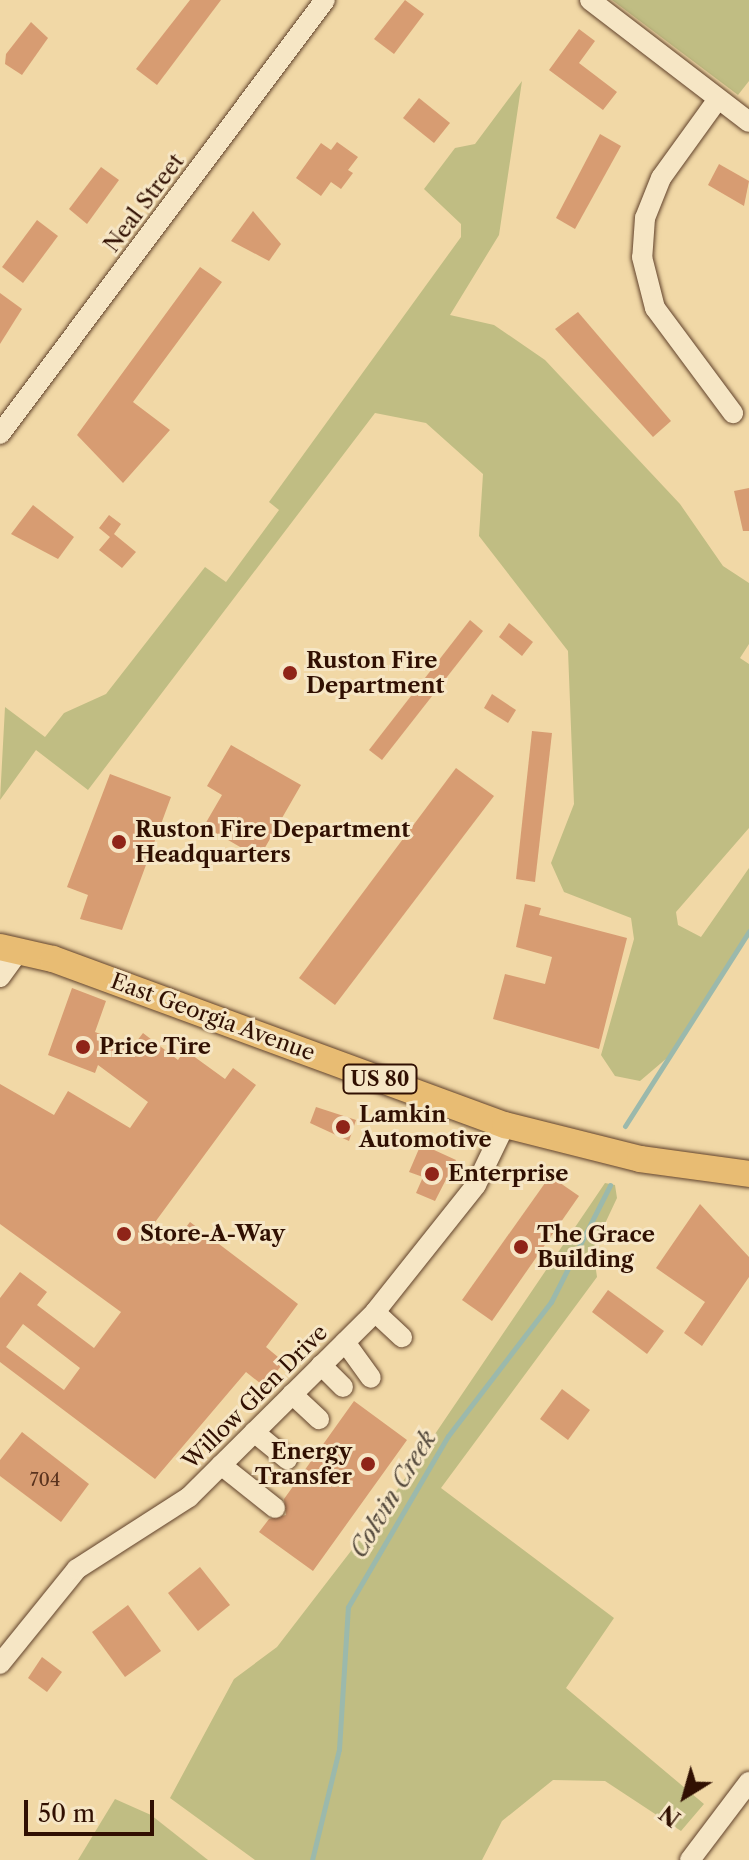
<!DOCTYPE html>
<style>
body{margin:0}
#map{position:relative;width:749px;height:1860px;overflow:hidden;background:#f1d8a6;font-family:"Libre Caslon Text",serif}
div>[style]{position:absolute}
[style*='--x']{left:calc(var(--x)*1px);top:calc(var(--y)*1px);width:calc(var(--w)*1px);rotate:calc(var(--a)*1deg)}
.green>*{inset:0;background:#c0bd83}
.stream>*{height:5px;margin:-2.5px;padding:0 2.5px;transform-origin:2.5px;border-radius:2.5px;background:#9bb9ac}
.building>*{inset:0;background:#d79c72}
.roads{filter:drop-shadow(0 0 2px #61422b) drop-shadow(0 0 2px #61422b)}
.minor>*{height:20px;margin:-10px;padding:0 10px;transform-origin:10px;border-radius:10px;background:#f6e6c5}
.major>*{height:26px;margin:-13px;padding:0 13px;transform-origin:13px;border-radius:13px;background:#e8bc73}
.dots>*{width:22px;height:22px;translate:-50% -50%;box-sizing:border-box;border:4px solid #f6e6c5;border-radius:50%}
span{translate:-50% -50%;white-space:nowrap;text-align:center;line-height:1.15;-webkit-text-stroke:6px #f6e6c5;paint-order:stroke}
.number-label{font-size:18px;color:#5a331e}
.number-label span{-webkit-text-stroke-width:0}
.shield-label span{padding:2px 6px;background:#f6e6c5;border:2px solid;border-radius:6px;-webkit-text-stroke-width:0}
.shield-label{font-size:20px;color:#311002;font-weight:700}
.street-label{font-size:22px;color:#311002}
.poi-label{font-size:22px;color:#311002;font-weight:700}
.left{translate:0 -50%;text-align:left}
.right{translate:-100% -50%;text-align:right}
.water-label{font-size:24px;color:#564b3e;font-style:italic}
.north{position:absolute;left:645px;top:1756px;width:80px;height:80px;-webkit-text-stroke:6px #f6e6c5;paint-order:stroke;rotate:217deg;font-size:22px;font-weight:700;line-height:32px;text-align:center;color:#311002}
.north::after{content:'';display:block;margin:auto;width:28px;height:36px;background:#311002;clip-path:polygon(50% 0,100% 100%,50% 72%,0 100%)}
.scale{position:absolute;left:24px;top:1800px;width:130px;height:36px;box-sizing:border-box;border:4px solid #311002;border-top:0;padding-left:10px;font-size:24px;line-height:28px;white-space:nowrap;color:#311002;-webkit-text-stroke:6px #f6e6c5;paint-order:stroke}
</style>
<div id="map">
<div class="green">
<div style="clip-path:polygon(612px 0,749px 0,749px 81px,738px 95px)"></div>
<div style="clip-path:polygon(522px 81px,499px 235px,450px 315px,494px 325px,545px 360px,680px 504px,723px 566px,749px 583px,749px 644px,740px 658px,749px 664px,749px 828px,676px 912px,678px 925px,701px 937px,749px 868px,749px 932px,667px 1058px,640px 1081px,615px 1076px,601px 1055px,634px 939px,631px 918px,564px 892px,551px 863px,574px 804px,568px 651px,479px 536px,483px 474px,426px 423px,375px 413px,88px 790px,36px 750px,0 800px,5px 707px,45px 737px,64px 713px,106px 694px,205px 567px,226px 582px,279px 510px,269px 502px,461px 237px,461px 224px,424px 189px,455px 148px,475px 144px)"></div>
<div style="clip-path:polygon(605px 1183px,615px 1185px,617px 1198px,593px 1249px,597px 1277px,441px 1488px,614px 1618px,566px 1688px,704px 1804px,681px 1831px,605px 1781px,553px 1780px,502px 1821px,482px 1860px,255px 1860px,170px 1798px,234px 1679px,277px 1647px,391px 1499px)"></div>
<div style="clip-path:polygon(115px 1799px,151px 1815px,208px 1860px,78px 1860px)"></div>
</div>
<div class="stream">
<div style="--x:625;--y:1126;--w:231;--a:-57.5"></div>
<div style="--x:312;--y:1860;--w:114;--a:-76.3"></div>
<div style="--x:339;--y:1749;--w:142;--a:-86.4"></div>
<div style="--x:348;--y:1607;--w:198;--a:-59.7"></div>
<div style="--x:448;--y:1436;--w:169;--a:-52.5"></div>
<div style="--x:551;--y:1302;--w:131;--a:-63.2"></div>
</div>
<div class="building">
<div style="clip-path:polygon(190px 0,221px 0,157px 85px,136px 69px)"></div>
<div style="clip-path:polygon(405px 0,424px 14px,394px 54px,374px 39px)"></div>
<div style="clip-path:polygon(31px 22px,48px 38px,22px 75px,5px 64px,6px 54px)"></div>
<div style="clip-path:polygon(579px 29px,595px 41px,579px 63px,617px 92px,603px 110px,549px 70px)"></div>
<div style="clip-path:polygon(419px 98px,450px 123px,434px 143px,403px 118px)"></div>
<div style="clip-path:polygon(600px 134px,621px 146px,575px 229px,556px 218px)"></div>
<div style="clip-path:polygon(337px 142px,358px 157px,348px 170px,353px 173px,341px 189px,331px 182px,321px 196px,296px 178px,321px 143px,331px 150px)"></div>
<div style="clip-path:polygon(719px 164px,749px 181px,744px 206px,708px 185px)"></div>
<div style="clip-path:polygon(101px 167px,119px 180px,87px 224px,69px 209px)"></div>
<div style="clip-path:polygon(253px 211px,281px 244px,269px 261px,231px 241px)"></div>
<div style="clip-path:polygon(37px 220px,58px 236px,23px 283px,2px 267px)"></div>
<div style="clip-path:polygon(200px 267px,222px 282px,133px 402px,170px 430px,123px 483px,77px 435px)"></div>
<div style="clip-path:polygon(0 293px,22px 309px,0 344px)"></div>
<div style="clip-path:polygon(578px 312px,671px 421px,653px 437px,555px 329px)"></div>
<div style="clip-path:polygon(749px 488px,749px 531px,743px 531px,734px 491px)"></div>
<div style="clip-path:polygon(33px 505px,74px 537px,58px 559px,11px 534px)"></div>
<div style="clip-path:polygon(109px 515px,121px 524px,114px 534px,136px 552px,122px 568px,99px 550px,110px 537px,99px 528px)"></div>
<div style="clip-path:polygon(470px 620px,483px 631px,382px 760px,369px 750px)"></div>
<div style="clip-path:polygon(509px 623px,533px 642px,522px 656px,499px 637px)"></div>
<div style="clip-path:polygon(492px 694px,516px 710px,508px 723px,484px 708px)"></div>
<div style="clip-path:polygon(532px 731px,552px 733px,535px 882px,516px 879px)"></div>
<div style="clip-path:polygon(231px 745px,301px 785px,259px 858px,204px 826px,222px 795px,207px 786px)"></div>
<div style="clip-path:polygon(456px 768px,494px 796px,335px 1005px,299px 978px)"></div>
<div style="clip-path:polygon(110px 774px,171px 797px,122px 930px,80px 919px,88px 895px,67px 887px)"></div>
<div style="clip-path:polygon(525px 904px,541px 908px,539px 915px,627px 938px,599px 1049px,493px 1019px,505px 974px,545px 984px,552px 957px,516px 947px)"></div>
<div style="clip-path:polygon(evenodd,72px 988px,106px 1001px,95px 1032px,133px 1046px,143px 1033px,178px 1060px,185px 1050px,225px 1079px,233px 1068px,256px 1085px,150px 1229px,171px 1246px,190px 1222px,298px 1304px,266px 1347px,284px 1362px,265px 1387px,246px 1372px,155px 1479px,0 1362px,0 1298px,20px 1272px,47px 1292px,37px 1305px,94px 1348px,121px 1312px,0 1224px,0 1084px,54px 1115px,68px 1091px,130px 1128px,148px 1102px,98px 1065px,95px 1073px,48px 1055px,72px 988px,23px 1324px,80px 1368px,64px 1390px,6px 1347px,23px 1324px)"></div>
<div style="clip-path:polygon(316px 1107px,356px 1120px,349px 1141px,310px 1123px)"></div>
<div style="clip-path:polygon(421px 1144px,456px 1160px,435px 1201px,416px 1193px,423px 1177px,409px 1172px)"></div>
<div style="clip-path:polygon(550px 1176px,579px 1196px,492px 1321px,462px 1300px)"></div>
<div style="clip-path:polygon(700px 1204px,749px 1257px,749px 1277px,702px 1346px,684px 1333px,705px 1302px,656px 1268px)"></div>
<div style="clip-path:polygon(608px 1290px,664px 1331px,647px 1354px,592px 1312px)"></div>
<div style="clip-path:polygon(562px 1389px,590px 1410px,568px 1440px,540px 1419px)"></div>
<div style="clip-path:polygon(354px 1401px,407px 1440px,313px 1571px,259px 1532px,269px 1519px,286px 1515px,284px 1499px)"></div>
<div style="clip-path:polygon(22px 1432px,89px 1484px,61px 1522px,0 1476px,0 1460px)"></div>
<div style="clip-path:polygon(200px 1567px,230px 1605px,198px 1631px,168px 1593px)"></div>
<div style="clip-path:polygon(128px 1605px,161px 1651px,125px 1677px,92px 1632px)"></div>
<div style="clip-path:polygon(42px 1657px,62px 1672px,47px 1692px,28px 1678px)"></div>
</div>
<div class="roads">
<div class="minor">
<div style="--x:590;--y:0;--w:200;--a:37.5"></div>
<div style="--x:718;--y:99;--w:97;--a:125.8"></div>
<div style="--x:661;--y:178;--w:43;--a:111.8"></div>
<div style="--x:645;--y:218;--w:39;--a:94"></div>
<div style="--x:642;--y:257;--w:53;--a:75.7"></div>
<div style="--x:655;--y:308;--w:131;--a:53.4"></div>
<div style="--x:0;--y:434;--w:542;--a:-53.17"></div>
<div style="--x:0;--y:977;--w:32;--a:-54"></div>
<div style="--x:375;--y:1312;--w:37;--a:43"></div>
<div style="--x:345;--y:1342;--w:44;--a:54.2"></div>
<div style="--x:321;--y:1365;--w:31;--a:45"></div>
<div style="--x:292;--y:1394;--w:37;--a:43"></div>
<div style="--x:254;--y:1432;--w:43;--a:39.3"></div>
<div style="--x:221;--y:1465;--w:69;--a:38.5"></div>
<div style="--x:0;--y:1664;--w:122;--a:-51"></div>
<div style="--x:77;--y:1569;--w:133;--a:-32.7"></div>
<div style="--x:189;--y:1497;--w:262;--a:-44.8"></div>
<div style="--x:375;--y:1312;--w:162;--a:-51.5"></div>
<div style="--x:476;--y:1185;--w:67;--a:-64.2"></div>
<div style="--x:690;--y:1860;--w:98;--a:-52.9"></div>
</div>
<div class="major">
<div style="--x:0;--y:947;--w:54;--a:12.8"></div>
<div style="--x:53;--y:959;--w:482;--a:20.2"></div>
<div style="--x:505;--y:1125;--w:139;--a:14.1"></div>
<div style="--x:640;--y:1159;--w:110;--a:7.8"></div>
</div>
</div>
<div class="dots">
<div style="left:290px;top:673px;background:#8f2418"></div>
<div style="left:119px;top:842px;background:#8f2418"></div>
<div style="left:83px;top:1047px;background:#8f2418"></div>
<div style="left:343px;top:1127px;background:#8f2418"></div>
<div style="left:432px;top:1174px;background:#8f2418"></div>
<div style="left:124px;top:1234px;background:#8f2418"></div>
<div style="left:521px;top:1247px;background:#8f2418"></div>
<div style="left:368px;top:1464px;background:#8f2418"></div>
</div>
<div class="number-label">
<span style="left:45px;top:1480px">704</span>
</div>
<div class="shield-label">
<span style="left:380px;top:1079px">US 80</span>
</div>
<div class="street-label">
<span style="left:144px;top:203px;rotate:-53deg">Neal Street</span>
<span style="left:213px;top:1017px;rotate:20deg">East Georgia Avenue</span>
<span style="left:255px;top:1397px;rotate:-45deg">Willow Glen Drive</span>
</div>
<div class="poi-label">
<span class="left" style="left:306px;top:673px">Ruston Fire<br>Department</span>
<span class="left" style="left:135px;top:842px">Ruston Fire Department<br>Headquarters</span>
<span class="left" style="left:99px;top:1047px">Price Tire</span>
<span class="left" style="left:359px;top:1127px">Lamkin<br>Automotive</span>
<span class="left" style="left:448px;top:1174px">Enterprise</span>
<span class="left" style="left:140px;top:1234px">Store-A-Way</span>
<span class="left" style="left:537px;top:1247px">The Grace<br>Building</span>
<span class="right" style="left:352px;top:1464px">Energy<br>Transfer</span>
</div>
<div class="water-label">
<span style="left:393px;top:1494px;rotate:-59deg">Colvin Creek</span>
</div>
<div class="north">N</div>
<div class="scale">50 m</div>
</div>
